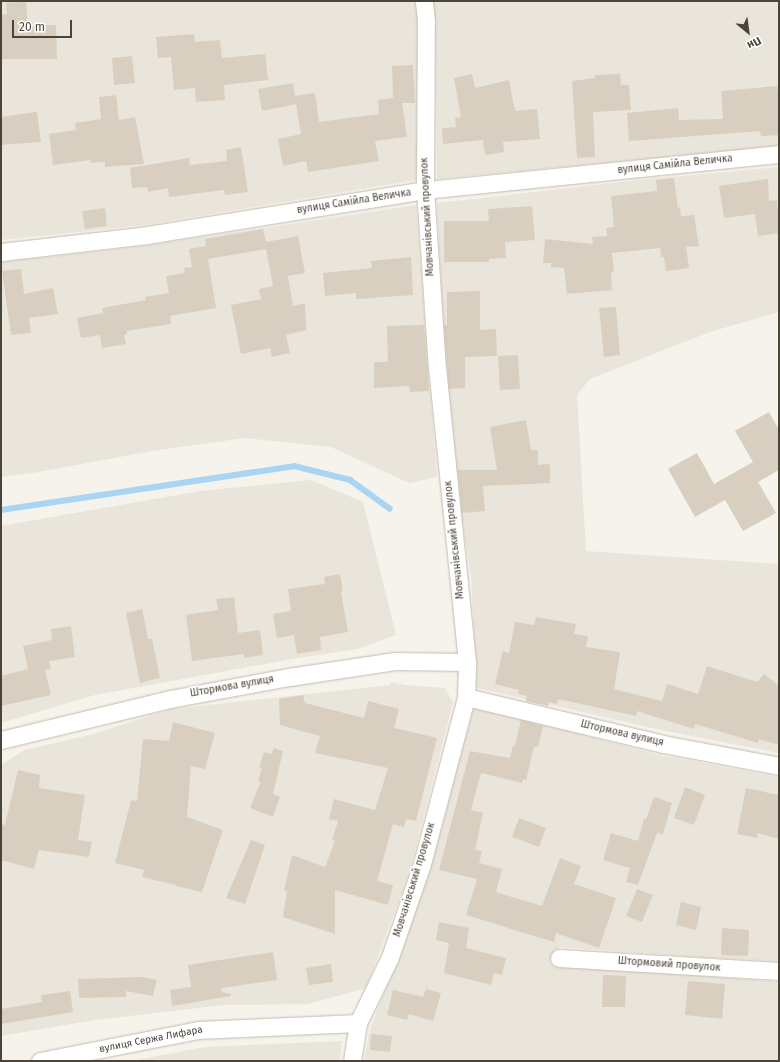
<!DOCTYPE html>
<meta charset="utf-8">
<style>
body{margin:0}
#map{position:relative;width:780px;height:1062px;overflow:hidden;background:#f6f3ec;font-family:"Fira Sans",sans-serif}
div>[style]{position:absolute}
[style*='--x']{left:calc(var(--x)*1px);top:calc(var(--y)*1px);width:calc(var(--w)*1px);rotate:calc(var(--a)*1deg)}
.residential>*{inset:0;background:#eae5da}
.stream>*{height:6px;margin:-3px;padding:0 3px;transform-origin:3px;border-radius:3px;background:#a9d4f2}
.building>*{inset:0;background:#d8cfc1}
.roads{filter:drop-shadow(0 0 1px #c2bbae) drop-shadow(0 0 1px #c2bbae)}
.minor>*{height:17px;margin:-8.5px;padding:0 8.5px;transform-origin:8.5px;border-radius:8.5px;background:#fff}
span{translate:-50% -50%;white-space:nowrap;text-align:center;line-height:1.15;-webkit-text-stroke:3.5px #fff;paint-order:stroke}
.street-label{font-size:10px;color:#4b4439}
.frame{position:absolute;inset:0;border:2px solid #4b4439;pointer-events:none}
.north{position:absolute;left:728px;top:12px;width:40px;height:40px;-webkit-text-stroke:3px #fff;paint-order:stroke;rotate:151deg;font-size:11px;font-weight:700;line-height:16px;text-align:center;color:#4b4439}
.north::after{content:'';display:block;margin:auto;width:14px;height:18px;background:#4b4439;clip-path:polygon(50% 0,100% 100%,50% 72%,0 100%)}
.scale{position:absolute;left:12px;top:20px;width:60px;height:18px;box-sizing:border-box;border:2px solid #4b4439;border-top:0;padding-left:5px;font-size:12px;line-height:14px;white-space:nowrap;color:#4b4439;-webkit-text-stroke:3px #fff;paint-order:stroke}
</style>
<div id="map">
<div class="residential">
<div style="clip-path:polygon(1px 1px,416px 1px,420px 32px,420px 114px,416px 180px,145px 225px,1px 240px)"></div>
<div style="clip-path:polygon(432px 1px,779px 1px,779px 146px,437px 179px,435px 29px)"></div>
<div style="clip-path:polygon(779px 167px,779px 312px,710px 332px,590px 379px,577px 395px,586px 551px,779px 564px,779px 753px,665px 731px,477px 688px,471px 576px,461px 513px,445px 369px,437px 203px,639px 180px)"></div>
<div style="clip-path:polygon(416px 205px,437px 477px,409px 483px,331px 447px,245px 438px,152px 451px,39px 472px,1px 477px,1px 262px,144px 246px)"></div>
<div style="clip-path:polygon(311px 480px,363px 502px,396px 635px,357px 649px,292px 659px,95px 695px,1px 723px,1px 526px,200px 491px)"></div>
<div style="clip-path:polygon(391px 682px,405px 685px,445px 688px,453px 702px,409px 874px,366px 988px,308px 1004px,225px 1005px,95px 1020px,1px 1036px,1px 765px,24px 750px,94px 734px,171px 709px,390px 685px)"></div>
<div style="clip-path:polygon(474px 706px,659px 755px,779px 777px,779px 961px,711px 958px,559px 947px,553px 965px,779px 982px,779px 1061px,364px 1061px,369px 1033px,428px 873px)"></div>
<div style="clip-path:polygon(342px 1041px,340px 1061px,131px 1061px,205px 1047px)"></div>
</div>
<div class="stream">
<div style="--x:1;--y:510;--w:296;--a:-8.5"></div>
<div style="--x:294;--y:466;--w:58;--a:14"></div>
<div style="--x:350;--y:480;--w:49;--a:35.9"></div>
</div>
<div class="building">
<div style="clip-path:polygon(26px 1px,28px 26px,56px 25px,57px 59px,1px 59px,1px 15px,7px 14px,6px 3px)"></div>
<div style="clip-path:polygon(194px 34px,195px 42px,220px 40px,222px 58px,265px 54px,268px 80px,224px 85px,225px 100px,196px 102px,195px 88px,174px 90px,171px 57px,158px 58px,156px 37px)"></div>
<div style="clip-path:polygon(132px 56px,135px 83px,114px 85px,112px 58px)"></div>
<div style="clip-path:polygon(413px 65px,415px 103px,402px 103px,407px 137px,375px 141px,379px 161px,308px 172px,306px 161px,283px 166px,278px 139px,301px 134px,296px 104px,262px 111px,258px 89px,293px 83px,296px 101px,295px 96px,315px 93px,319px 122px,379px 114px,378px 100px,393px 98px,392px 66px)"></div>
<div style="clip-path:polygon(472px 74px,475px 88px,509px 80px,515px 111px,537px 109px,540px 139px,503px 142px,504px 152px,485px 155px,483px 140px,443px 144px,442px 128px,456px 127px,455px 118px,461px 117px,454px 78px)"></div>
<div style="clip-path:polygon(620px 74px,621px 85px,629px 85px,631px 110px,593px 112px,595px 157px,577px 158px,572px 81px,595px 78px,595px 75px)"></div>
<div style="clip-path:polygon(777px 86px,779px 103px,779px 135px,761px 136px,760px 131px,629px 141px,627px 113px,678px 108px,679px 120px,723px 119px,721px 91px)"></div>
<div style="clip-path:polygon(116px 95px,119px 120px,135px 117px,144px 164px,105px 167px,105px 162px,91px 163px,91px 160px,53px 165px,49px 134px,76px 130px,75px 123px,101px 119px,99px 97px)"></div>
<div style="clip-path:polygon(37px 112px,41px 142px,1px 145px,1px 117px)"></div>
<div style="clip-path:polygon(241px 147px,248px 192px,225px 195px,224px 190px,169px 197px,168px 188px,148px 192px,147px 187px,132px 188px,130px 168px,189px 158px,190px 165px,227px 161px,226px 150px)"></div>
<div style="clip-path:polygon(674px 178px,678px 208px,680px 207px,681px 216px,694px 215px,699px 246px,686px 247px,689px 268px,666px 271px,664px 257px,661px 257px,660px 248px,612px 253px,614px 272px,611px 273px,612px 290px,567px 294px,564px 268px,551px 267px,551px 263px,543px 263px,545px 239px,593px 244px,592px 237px,607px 236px,606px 228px,614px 227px,611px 196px,657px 191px,656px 180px)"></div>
<div style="clip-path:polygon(768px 179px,769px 201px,777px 200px,779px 233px,758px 236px,755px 214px,724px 218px,719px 186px)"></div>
<div style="clip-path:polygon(532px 206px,535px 240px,505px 242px,506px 258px,489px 259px,489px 262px,444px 262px,444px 221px,489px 221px,488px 209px)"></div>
<div style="clip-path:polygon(105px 208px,107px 226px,85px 229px,82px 211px)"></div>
<div style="clip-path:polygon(263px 229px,266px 242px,298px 236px,305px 273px,288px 276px,293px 306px,305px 303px,306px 330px,286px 335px,290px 353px,272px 357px,270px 348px,241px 354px,231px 305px,261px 299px,259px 289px,273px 286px,266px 249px,208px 259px,216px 308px,170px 316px,171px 324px,127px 331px,127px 334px,124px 335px,126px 344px,102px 348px,100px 335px,81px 338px,77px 318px,103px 313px,102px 308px,146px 300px,145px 297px,169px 293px,166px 276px,185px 273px,184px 268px,192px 267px,189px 249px,206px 246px,205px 239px)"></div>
<div style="clip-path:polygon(411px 257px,413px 295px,356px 299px,356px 293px,325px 296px,323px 273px,372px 268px,371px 261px)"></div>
<div style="clip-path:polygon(21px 269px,24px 294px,53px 288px,58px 314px,29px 318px,31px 333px,11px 335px,2px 271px)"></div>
<div style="clip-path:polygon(480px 291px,480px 330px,496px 329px,497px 356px,465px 357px,465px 388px,449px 389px,444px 325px,447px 325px,447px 292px)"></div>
<div style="clip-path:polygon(616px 307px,620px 355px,604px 357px,599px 308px)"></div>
<div style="clip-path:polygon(424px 325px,429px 391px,410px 392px,409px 386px,374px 388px,374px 362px,388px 362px,387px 326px)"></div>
<div style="clip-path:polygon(518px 355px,520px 389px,500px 390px,498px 356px)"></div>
<div style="clip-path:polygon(769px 412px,779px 430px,779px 470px,758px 482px,776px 513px,743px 531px,725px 500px,695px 517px,668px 469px,697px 453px,714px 484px,753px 462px,735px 431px)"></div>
<div style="clip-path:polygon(526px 420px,531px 450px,538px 450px,538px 465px,550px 464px,550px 483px,483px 486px,485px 511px,462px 513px,458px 470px,497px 470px,490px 427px)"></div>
<div style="clip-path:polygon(340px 574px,343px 591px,341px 592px,348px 632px,320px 637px,321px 650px,297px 654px,294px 635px,277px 638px,273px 614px,291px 611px,288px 589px,325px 584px,324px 577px)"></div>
<div style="clip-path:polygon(234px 597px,238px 633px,260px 630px,263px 655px,244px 658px,244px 654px,192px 661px,186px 615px,218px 610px,216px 599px)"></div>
<div style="clip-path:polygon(142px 609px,148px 639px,152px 639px,160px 678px,140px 683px,126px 613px)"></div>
<div style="clip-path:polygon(536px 617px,576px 624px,574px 634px,588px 636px,586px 647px,620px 652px,614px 689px,662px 701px,667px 684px,698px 694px,707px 666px,757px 682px,764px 674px,779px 686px,779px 745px,759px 739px,758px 743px,695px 724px,694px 729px,637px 711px,636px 716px,558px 699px,557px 704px,549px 702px,548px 706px,526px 701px,527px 696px,518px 694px,519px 690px,495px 684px,503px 651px,509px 653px,515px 622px,534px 625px)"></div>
<div style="clip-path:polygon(71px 626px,75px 657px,49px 661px,51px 669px,45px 670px,51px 695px,1px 706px,1px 676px,28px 669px,23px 646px,52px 640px,51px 629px)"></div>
<div style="clip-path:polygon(303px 695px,305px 703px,364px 718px,368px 701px,399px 709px,394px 728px,437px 738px,416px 821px,406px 819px,404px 827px,393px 824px,377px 881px,393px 885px,388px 905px,335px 890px,335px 934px,283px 917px,287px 891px,284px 891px,292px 855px,325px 867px,335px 841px,332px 840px,338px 821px,329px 819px,334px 799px,375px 810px,388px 768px,315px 753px,320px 736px,280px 725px,279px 699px)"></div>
<div style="clip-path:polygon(521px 720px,543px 726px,538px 747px,534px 747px,526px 780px,523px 779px,522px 783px,481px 773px,471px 810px,483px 813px,475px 850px,482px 851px,479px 863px,502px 869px,496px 892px,542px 906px,560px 858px,581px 866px,574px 884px,616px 898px,599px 948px,556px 933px,554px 942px,466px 915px,477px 879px,439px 870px,470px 751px,510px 758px,513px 745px,515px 746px)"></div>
<div style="clip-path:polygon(173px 722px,215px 733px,205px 769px,191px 766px,187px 817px,223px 830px,202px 892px,176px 886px,176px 883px,175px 885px,142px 877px,144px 870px,115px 863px,131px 800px,137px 801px,143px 739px,169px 741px)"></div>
<div style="clip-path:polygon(274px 748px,283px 751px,273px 794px,280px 797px,273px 817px,250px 808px,261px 781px,258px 781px,262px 768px,259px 767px,264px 752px,271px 754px)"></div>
<div style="clip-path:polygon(18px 770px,40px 775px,39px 788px,85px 795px,78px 840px,92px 842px,89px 857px,39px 850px,34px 869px,1px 860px,1px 824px,5px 825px)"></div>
<div style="clip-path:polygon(685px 787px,705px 795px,694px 825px,674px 818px)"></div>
<div style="clip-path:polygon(746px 788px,779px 795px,779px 839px,758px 833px,757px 838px,737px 834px)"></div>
<div style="clip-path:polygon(654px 797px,672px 803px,663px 834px,657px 833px,638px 885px,626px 882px,630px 868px,603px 860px,611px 833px,638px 841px,644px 819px,646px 819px)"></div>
<div style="clip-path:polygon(519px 818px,546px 828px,539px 847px,512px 837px)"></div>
<div style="clip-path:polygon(251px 840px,265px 845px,245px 904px,226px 898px)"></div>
<div style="clip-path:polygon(637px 889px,653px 895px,642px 922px,626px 916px)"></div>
<div style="clip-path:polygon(681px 902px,701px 907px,696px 930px,676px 925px)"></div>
<div style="clip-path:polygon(439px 922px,469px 928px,466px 948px,506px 958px,502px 975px,494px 973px,491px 985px,444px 973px,449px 943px,436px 940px)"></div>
<div style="clip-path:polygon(722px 928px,749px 930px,748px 956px,721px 955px)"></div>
<div style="clip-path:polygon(273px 952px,277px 980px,221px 988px,222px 992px,231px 994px,231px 996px,172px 1006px,170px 990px,191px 987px,188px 965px)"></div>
<div style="clip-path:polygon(331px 964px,333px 982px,309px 985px,306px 968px)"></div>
<div style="clip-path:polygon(603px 975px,626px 976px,625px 1007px,602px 1007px)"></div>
<div style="clip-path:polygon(142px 977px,157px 980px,153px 996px,126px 991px,126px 997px,79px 998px,78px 979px)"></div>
<div style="clip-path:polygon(688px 981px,725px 984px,722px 1019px,685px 1015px)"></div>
<div style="clip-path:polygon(426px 989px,441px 993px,433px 1021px,409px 1014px,407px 1020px,387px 1015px,393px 990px,423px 997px)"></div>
<div style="clip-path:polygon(70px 991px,73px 1012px,1px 1024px,1px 1009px,42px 1002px,41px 995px)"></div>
<div style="clip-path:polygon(371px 1034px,392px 1036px,390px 1052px,370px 1050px)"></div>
</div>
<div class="roads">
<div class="minor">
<div style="--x:1;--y:252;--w:147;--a:-6.6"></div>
<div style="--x:147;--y:235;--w:282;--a:-9.2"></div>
<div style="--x:425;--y:190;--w:356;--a:-5.8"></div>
<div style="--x:466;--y:697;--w:203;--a:13.4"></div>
<div style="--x:663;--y:744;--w:118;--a:10.7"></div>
<div style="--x:1;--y:740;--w:174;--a:-13.6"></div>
<div style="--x:170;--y:699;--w:121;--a:-10.5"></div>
<div style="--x:289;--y:677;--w:107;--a:-8.6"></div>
<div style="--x:395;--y:661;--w:72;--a:0.8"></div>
<div style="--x:559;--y:958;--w:220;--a:3.4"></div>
<div style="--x:40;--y:1061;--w:161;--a:-11.1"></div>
<div style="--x:198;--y:1030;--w:160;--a:-2.5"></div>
<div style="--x:352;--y:1061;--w:38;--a:-81"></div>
<div style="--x:358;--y:1023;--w:73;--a:-64.1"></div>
<div style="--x:390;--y:957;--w:98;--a:-71"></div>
<div style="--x:422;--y:864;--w:173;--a:-75.2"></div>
<div style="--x:466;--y:697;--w:35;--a:-88"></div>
<div style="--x:467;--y:662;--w:295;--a:-95.8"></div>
<div style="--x:437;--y:369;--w:179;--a:-93.8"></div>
<div style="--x:425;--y:190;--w:169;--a:-89.7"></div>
<div style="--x:426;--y:21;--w:20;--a:-96"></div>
</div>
</div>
<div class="street-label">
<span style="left:675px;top:165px;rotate:-6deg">вулиця Самійла Величка</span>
<span style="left:354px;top:202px;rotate:-9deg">вулиця Самійла Величка</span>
<span style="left:428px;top:217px;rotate:-93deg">Мовчанівський провулок</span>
<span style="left:455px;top:540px;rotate:-96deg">Мовчанівський провулок</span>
<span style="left:232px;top:687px;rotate:-10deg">Штормова вулиця</span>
<span style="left:622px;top:734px;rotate:13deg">Штормова вулиця</span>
<span style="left:415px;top:880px;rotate:-73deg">Мовчанівський провулок</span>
<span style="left:669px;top:965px;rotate:4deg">Штормовий провулок</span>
<span style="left:151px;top:1040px;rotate:-11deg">вулиця Сержа Лифара</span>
</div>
<div class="frame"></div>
<div class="north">Пн</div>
<div class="scale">20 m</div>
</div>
